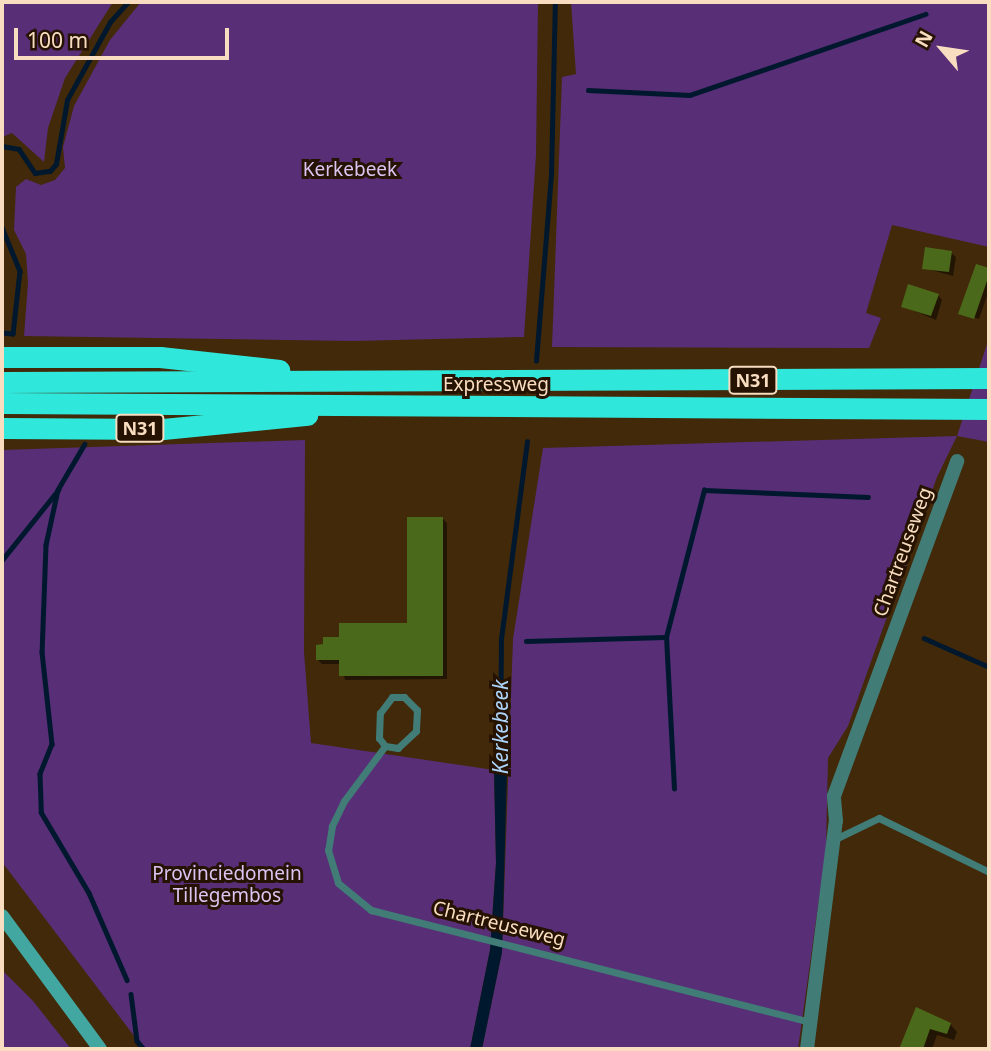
<!DOCTYPE html>
<style>
body{margin:0}
#map{position:relative;width:991px;height:1051px;overflow:hidden;background:#422909;font-family:"Noto Sans",sans-serif}
div>[style]{position:absolute}
[style*='--x']{left:calc(var(--x)*1px);top:calc(var(--y)*1px);width:calc(var(--w)*1px);rotate:calc(var(--a)*1deg)}
.green>*{inset:0;background:#582e77}
.water>*{inset:0;background:#00182e}
.shadow>*{inset:0;background:#0007}
.stream>*{height:4.5px;margin:-2.25px;padding:0 2.25px;transform-origin:2.25px;border-radius:2.25px;background:#00182e}
.building>*{inset:0;background:#4b691a}
.lane>*{height:7px;margin:-3.5px;padding:0 3.5px;transform-origin:3.5px;border-radius:3.5px;background:#417c77}
.street>*{height:14px;margin:-7px;padding:0 7px;transform-origin:7px;border-radius:7px;background:#417c77}
.secondary>*{height:14px;margin:-7px;padding:0 7px;transform-origin:7px;border-radius:7px;background:#42a7a0}
.highway>*{height:21px;margin:-10.5px;padding:0 10.5px;transform-origin:10.5px;border-radius:10.5px;background:#30e7db}
span{translate:-50% -50%;white-space:nowrap;text-align:center;line-height:1.15;-webkit-text-stroke:6px #251200;paint-order:stroke}
.shield-label span{padding:2px 5px;background:#251200;border:2px solid;border-radius:5px;-webkit-text-stroke-width:0}
.shield-label{font-size:18px;color:#f9ddc1;font-weight:700}
.park-label{font-size:19px;color:#dbc4f2}
.street-label{font-size:19px;color:#f9ddc1}
.water-label{font-size:21px;color:#add4fa;font-style:italic}
.frame{position:absolute;inset:0;border:4px solid #f9ddc1;pointer-events:none}
.north{position:absolute;left:907px;top:14px;width:70px;height:70px;-webkit-text-stroke:5px #251200;paint-order:stroke;rotate:299deg;font-size:19px;font-weight:700;line-height:28px;text-align:center;color:#f9ddc1}
.north::after{content:'';display:block;margin:auto;width:24px;height:32px;background:#f9ddc1;clip-path:polygon(50% 0,100% 100%,50% 72%,0 100%)}
.scale{position:absolute;left:14px;top:28px;width:215px;height:32px;box-sizing:border-box;border:4px solid #f9ddc1;border-top:0;padding-left:9px;font-size:21px;line-height:24px;white-space:nowrap;color:#f9ddc1;-webkit-text-stroke:5px #251200;paint-order:stroke}
</style>
<div id="map">
<div class="green">
<div style="clip-path:polygon(2px 2px,113px 2px,65px 78px,48px 128px,44px 162px,12px 133px,2px 137px)"></div>
<div style="clip-path:polygon(141px 2px,538px 2px,536px 155px,524px 337px,353px 341px,24px 336px,28px 283px,26px 254px,14px 230px,16px 187px,26px 179px,41px 185px,55px 180px,65px 168px,63px 147px,74px 106px,110px 40px)"></div>
<div style="clip-path:polygon(571px 2px,989px 2px,989px 247px,892px 225px,866px 313px,881px 318px,869px 348px,552px 347px,562px 77px,576px 74px)"></div>
<div style="clip-path:polygon(989px 338px,989px 442px,957px 436px,937px 477px,848px 726px,828px 758px,826px 849px,798px 1049px,482px 1049px,502px 952px,513px 639px,543px 448px,957px 436px)"></div>
<div style="clip-path:polygon(305px 440px,304px 652px,311px 743px,494px 770px,496px 863px,490px 950px,470px 1049px,144px 1049px,2px 862px,2px 450px)"></div>
<div style="clip-path:polygon(2px 970px,33px 1001px,71px 1049px,2px 1049px)"></div>
</div>
<div class="water">
<div style="clip-path:polygon(494px 770px,507px 771px,502px 952px,482px 1049px,470px 1049px,490px 950px,496px 863px)"></div>
</div>
<div class="shadow">
<div style="clip-path:polygon(951px 253px,956px 257px,953px 276px,924px 268px)"></div>
<div style="clip-path:polygon(977px 266px,989px 270px,989px 290px,979px 319px,960px 313px)"></div>
<div style="clip-path:polygon(938px 295px,942px 300px,936px 320px,903px 306px)"></div>
<div style="clip-path:polygon(443px 519px,447px 523px,447px 679px,345px 680px,341px 664px,322px 664px,317px 659px,341px 639px,409px 625px)"></div>
<div style="clip-path:polygon(917px 1009px,950px 1024px,957px 1032px,954px 1040px,937px 1035px,932px 1049px,904px 1049px)"></div>
</div>
<div class="stream">
<div style="--x:588;--y:90;--w:102;--a:2.8"></div>
<div style="--x:690;--y:95;--w:249;--a:-19"></div>
<div style="--x:2;--y:146;--w:17;--a:10"></div>
<div style="--x:19;--y:149;--w:29;--a:56"></div>
<div style="--x:35;--y:173;--w:15;--a:-8"></div>
<div style="--x:50;--y:171;--w:9;--a:-49"></div>
<div style="--x:56;--y:164;--w:65;--a:-80.2"></div>
<div style="--x:67;--y:100;--w:89;--a:-61.1"></div>
<div style="--x:110;--y:22;--w:27;--a:-48"></div>
<div style="--x:2;--y:227;--w:48;--a:67.8"></div>
<div style="--x:20;--y:271;--w:63;--a:96.3"></div>
<div style="--x:13;--y:334;--w:11;--a:-175"></div>
<div style="--x:536;--y:361;--w:188;--a:-85.4"></div>
<div style="--x:551;--y:174;--w:172;--a:-88.7"></div>
<div style="--x:85;--y:444;--w:53;--a:120.4"></div>
<div style="--x:58;--y:490;--w:56;--a:102.3"></div>
<div style="--x:46;--y:545;--w:107;--a:92.1"></div>
<div style="--x:42;--y:652;--w:93;--a:83.8"></div>
<div style="--x:52;--y:744;--w:32;--a:112"></div>
<div style="--x:40;--y:774;--w:38;--a:88"></div>
<div style="--x:41;--y:812;--w:94;--a:59.3"></div>
<div style="--x:89;--y:893;--w:95;--a:66.4"></div>
<div style="--x:2;--y:560;--w:90;--a:-51.3"></div>
<div style="--x:924;--y:638;--w:71;--a:24"></div>
<div style="--x:526;--y:641;--w:139;--a:-1.6"></div>
<div style="--x:500;--y:775;--w:136;--a:-89.6"></div>
<div style="--x:501;--y:639;--w:199;--a:-82.5"></div>
<div style="--x:674;--y:789;--w:152;--a:-93"></div>
<div style="--x:666;--y:637;--w:152;--a:-75.5"></div>
<div style="--x:704;--y:490;--w:164;--a:2.4"></div>
<div style="--x:131;--y:994;--w:47;--a:82.7"></div>
<div style="--x:137;--y:1041;--w:11;--a:49"></div>
</div>
<div class="building">
<div style="clip-path:polygon(925px 247px,952px 251px,949px 272px,922px 269px)"></div>
<div style="clip-path:polygon(976px 264px,989px 268px,989px 275px,974px 319px,958px 314px)"></div>
<div style="clip-path:polygon(908px 284px,939px 294px,931px 316px,901px 307px)"></div>
<div style="clip-path:polygon(407px 517px,443px 517px,443px 676px,339px 676px,339px 660px,316px 660px,316px 645px,323px 644px,323px 637px,339px 637px,339px 623px,407px 623px)"></div>
<div style="clip-path:polygon(916px 1007px,951px 1023px,947px 1034px,930px 1029px,923px 1049px,899px 1049px)"></div>
</div>
<div class="lane">
<div style="--x:385;--y:746;--w:10;--a:-127"></div>
<div style="--x:379;--y:738;--w:25;--a:-88"></div>
<div style="--x:380;--y:713;--w:20;--a:-53"></div>
<div style="--x:392;--y:697;--w:12;--a:0"></div>
<div style="--x:404;--y:697;--w:18;--a:45"></div>
<div style="--x:417;--y:710;--w:21;--a:93"></div>
<div style="--x:416;--y:731;--w:25;--a:137"></div>
<div style="--x:398;--y:748;--w:13;--a:-171"></div>
<div style="--x:385;--y:746;--w:69;--a:126.7"></div>
<div style="--x:344;--y:801;--w:28;--a:116"></div>
<div style="--x:332;--y:826;--w:24;--a:99"></div>
<div style="--x:328;--y:850;--w:34;--a:73"></div>
<div style="--x:338;--y:883;--w:43;--a:39.3"></div>
<div style="--x:371;--y:910;--w:453;--a:14.3"></div>
<div style="--x:833;--y:840;--w:51;--a:-25.6"></div>
<div style="--x:879;--y:818;--w:123;--a:26.1"></div>
</div>
<div class="street">
<div style="--x:807;--y:1049;--w:230;--a:-82.8"></div>
<div style="--x:836;--y:821;--w:25;--a:-95"></div>
<div style="--x:834;--y:796;--w:357;--a:-69.8"></div>
</div>
<div class="secondary">
<div style="--x:2;--y:916;--w:165;--a:53.6"></div>
</div>
<div class="highway">
<div style="--x:2;--y:357;--w:158;--a:0"></div>
<div style="--x:160;--y:357;--w:120;--a:6.2"></div>
<div style="--x:2;--y:382;--w:987;--a:-0.23"></div>
<div style="--x:2;--y:403;--w:987;--a:0.35"></div>
<div style="--x:2;--y:428;--w:161;--a:0.4"></div>
<div style="--x:163;--y:429;--w:145;--a:-5.6"></div>
</div>
<div class="shield-label">
<span style="left:753px;top:380px">N31</span>
<span style="left:140px;top:428px">N31</span>
</div>
<div class="park-label">
<span style="left:350px;top:170px">Kerkebeek</span>
<span style="left:227px;top:885px">Provinciedomein<br>Tillegembos</span>
</div>
<div class="street-label">
<span style="left:496px;top:385px">Expressweg</span>
<span style="left:903px;top:552px;rotate:-70deg">Chartreuseweg</span>
<span style="left:499px;top:924px;rotate:14deg">Chartreuseweg</span>
</div>
<div class="water-label">
<span style="left:500px;top:727px;rotate:-90deg">Kerkebeek</span>
</div>
<div class="frame"></div>
<div class="north">N</div>
<div class="scale">100 m</div>
</div>
